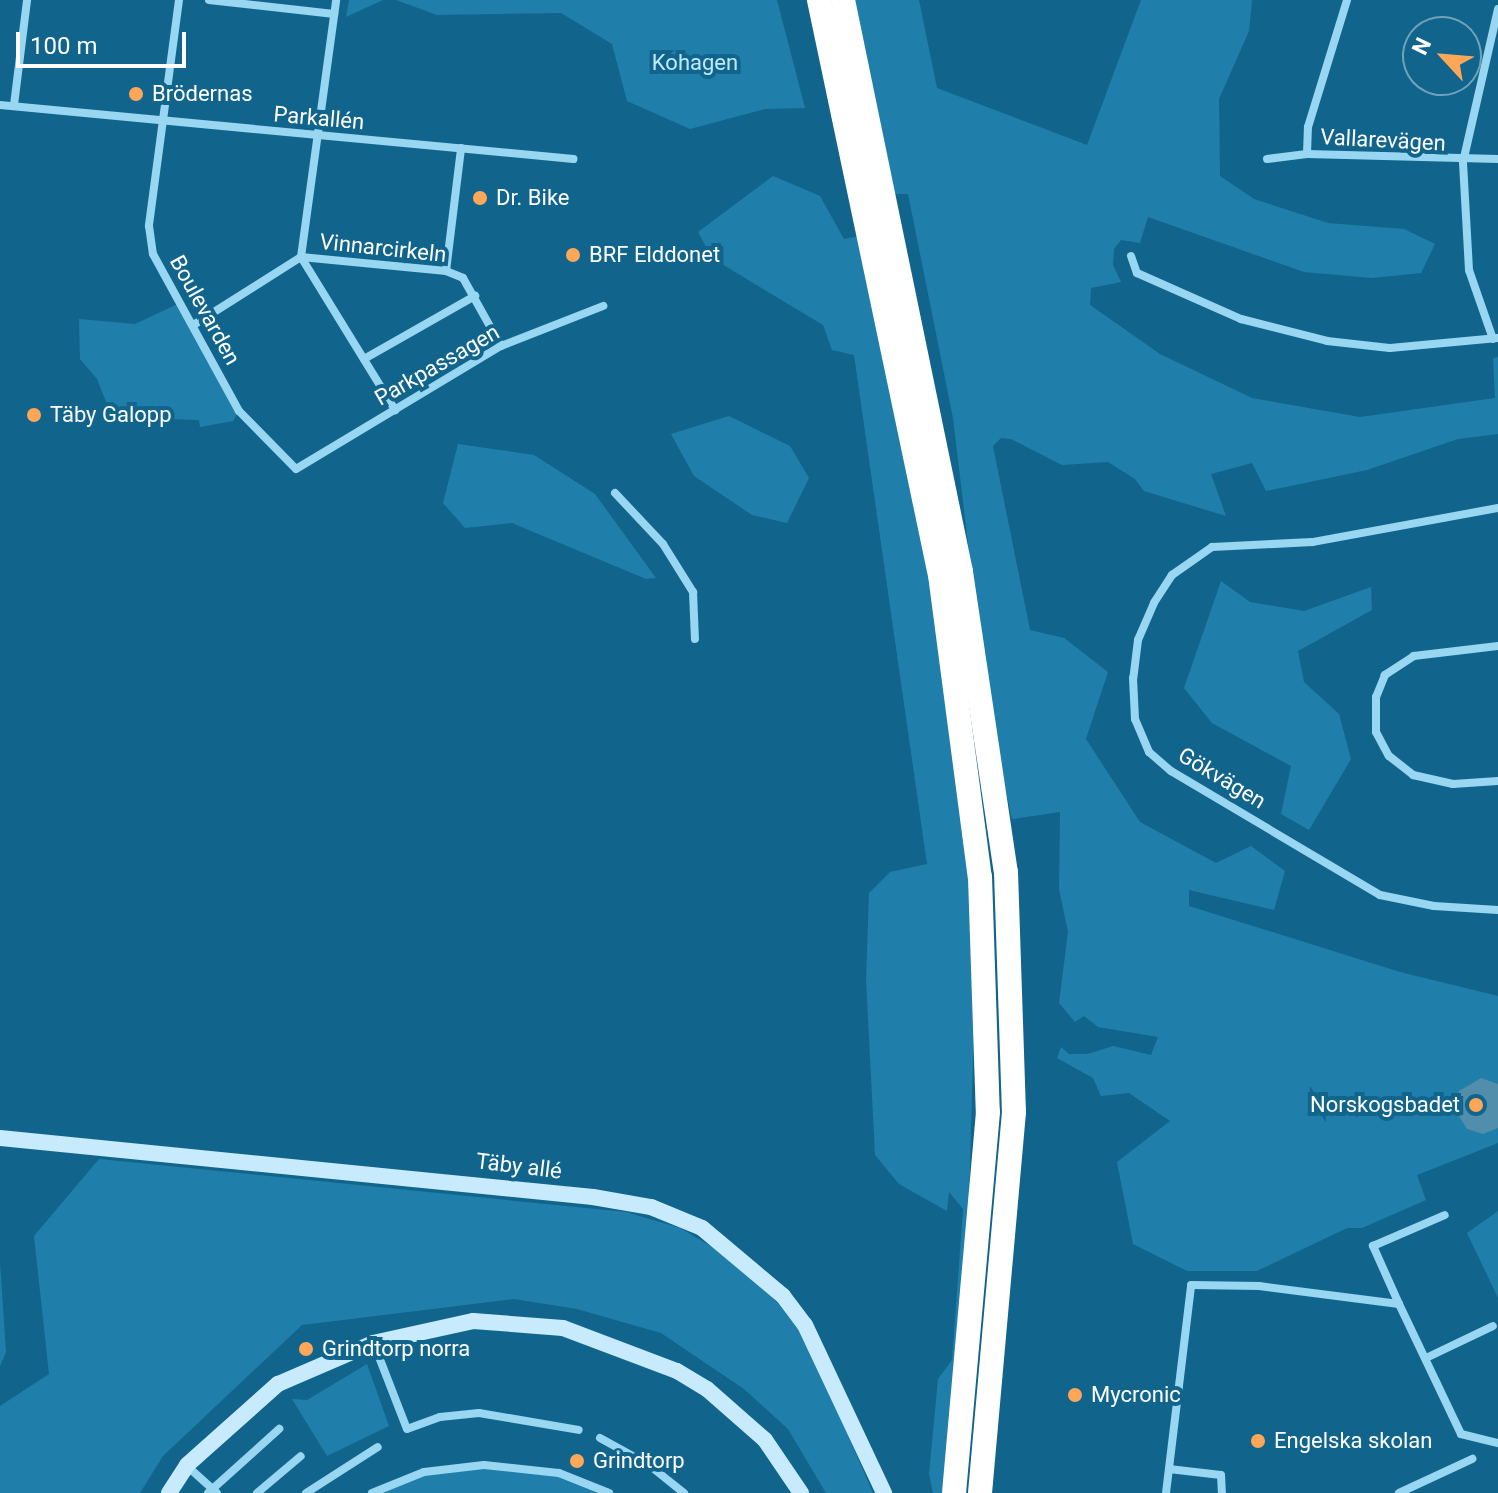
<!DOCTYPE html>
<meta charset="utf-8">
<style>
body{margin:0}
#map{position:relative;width:1498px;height:1493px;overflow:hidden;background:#11658c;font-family:Roboto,sans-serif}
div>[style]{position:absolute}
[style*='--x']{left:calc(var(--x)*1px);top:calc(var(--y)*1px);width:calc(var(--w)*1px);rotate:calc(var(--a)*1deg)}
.green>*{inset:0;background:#1f7faa}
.water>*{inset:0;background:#518eab}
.street>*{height:8px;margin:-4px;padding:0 4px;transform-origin:4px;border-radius:4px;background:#98d6f2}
.secondary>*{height:16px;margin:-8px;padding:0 8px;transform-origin:8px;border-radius:8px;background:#c7ebfc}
.highway>*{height:24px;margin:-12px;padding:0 12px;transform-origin:12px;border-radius:12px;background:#fff}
.dots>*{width:22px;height:22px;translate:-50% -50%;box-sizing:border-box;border:4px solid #11658c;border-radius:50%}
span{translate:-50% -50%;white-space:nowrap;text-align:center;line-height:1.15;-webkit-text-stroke:8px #11658c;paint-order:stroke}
.park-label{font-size:22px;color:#bfeafd}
.poi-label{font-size:22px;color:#fff}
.left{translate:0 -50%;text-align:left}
.right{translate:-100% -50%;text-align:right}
.street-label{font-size:22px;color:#fff}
.north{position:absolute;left:1402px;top:16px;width:80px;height:80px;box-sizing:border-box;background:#11658c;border:2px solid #70a3ba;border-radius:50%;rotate:296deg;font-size:22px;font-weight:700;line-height:32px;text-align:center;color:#fff}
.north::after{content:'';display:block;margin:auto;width:28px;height:36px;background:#ffa759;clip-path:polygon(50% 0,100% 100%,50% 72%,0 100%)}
.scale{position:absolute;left:16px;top:32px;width:170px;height:36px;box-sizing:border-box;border:4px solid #fff;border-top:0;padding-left:10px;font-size:24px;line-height:28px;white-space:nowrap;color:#fff;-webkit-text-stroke:6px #11658c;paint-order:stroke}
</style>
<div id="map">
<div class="green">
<div style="clip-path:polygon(349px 0,383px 0,346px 17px)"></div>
<div style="clip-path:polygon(396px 0,777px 0,805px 108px,765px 109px,690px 129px,627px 101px,612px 44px,561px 13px,437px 15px)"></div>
<div style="clip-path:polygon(854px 0,919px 0,937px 88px,1087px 145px,1141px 0,1252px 0,1249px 31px,1219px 99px,1220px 176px,1254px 199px,1328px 223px,1404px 229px,1435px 244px,1421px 273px,1372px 278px,1304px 272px,1148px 217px,1140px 243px,1121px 240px,1114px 249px,1113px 265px,1121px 282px,1091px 288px,1090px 305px,1160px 354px,1252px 398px,1360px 417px,1495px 398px,1493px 358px,1498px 357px,1498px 434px,1458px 439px,1367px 470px,1266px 491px,1252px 463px,1211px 474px,1226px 516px,1144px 491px,1135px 479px,1108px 462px,1062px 465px,1011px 439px,1001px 438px,993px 446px,1030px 630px,1064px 638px,1108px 672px,1086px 739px,1140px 822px,1216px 863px,1251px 846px,1285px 871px,1274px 910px,1189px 890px,1189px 906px,1400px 972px,1498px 996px,1498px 1143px,1417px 1175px,1426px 1200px,1362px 1228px,1347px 1228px,1257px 1271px,1187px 1271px,1133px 1244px,1117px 1162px,1170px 1121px,1129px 1093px,1101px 1096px,1093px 1078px,1057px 1058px,1061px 1047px,1069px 1054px,1088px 1054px,1113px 1046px,1151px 1055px,1158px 1037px,1098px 1027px,1084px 1016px,1075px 1022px,1059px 1003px,1068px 932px,1059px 889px,1060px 812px,1012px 819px,987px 703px,953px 418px,908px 194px,893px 194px)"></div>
<div style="clip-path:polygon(773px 176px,820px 196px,844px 239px,860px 236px,937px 615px,970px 889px,974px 1023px,967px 1269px,947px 1493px,933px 1493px,929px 1474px,938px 1379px,952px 1360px,963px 1209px,949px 1192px,947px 1211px,899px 1184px,875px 1155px,866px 979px,869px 893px,890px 872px,927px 864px,854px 355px,832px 350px,823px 325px,712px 258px,698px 232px)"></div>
<div style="clip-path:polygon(182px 302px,239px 411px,233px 421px,200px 427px,199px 420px,112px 417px,97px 379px,80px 359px,79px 319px,135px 324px)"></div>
<div style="clip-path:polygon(729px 416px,790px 446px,809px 478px,787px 523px,752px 515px,694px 476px,671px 434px)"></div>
<div style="clip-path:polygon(458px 444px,534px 455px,595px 494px,656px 578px,646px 579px,512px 523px,465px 528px,443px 503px)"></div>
<div style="clip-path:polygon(1221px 581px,1250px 602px,1304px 611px,1371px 587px,1372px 610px,1298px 651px,1304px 682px,1339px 714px,1351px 759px,1309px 830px,1281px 814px,1291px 766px,1212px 723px,1184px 688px)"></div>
<div style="clip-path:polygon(99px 1159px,626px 1212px,680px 1228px,719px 1251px,770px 1294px,806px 1338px,873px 1493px,826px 1493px,788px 1429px,744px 1389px,661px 1333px,577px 1309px,514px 1299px,302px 1325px,163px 1456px,140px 1493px,0 1493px,0 1406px,49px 1374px,34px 1236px)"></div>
<div style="clip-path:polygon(1498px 1211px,1498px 1298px,1467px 1233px)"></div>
<div style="clip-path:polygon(0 1262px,6px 1352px,0 1366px)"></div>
<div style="clip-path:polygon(367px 1364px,389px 1426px,327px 1456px,292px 1399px,307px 1400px)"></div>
<div style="clip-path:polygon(496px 1465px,554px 1474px,599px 1493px,379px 1493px,434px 1472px)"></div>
</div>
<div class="water">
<div style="clip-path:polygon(1481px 1078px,1498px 1084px,1498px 1128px,1483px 1134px,1467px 1129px,1455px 1110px,1459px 1091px)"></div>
</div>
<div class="street">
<div style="--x:179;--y:0;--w:228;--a:97.6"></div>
<div style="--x:149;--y:226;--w:28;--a:82"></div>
<div style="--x:153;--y:254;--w:179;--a:61.3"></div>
<div style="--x:239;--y:411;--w:81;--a:45.5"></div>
<div style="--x:296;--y:469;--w:239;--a:-31"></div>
<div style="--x:501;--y:346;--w:110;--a:-21.4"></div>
<div style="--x:209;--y:0;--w:126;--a:6.4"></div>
<div style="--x:0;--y:105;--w:576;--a:5.38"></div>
<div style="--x:14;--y:105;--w:106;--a:-82.9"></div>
<div style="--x:1307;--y:154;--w:27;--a:-88"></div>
<div style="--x:1308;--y:127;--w:133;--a:-72.9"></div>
<div style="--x:1267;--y:159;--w:40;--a:-7.1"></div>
<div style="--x:1307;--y:154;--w:191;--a:1.5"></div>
<div style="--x:1131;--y:256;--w:18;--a:71"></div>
<div style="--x:1137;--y:273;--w:114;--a:23.9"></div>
<div style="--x:1241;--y:319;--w:89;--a:14.3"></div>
<div style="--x:1327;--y:341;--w:63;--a:6.3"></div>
<div style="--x:1390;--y:348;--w:108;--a:-5.3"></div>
<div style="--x:301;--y:257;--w:146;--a:5.5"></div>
<div style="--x:446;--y:271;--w:18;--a:22"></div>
<div style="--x:463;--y:278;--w:78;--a:60.8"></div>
<div style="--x:301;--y:257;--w:180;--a:58.4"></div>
<div style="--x:446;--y:271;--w:124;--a:-83"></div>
<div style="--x:195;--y:324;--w:125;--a:-32.3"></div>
<div style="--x:301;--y:257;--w:259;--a:-82.2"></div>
<div style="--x:1493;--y:339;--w:73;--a:-109.2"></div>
<div style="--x:1469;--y:270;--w:108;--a:-93.2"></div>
<div style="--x:1463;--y:162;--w:157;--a:-77.1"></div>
<div style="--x:364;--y:359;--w:128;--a:-29.6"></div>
<div style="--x:615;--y:493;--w:70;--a:46.7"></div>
<div style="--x:663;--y:544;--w:57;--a:58"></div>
<div style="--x:693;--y:592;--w:47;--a:87.6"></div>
<div style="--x:1498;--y:508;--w:189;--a:169.6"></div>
<div style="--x:1312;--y:542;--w:100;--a:177.1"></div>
<div style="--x:1212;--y:547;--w:49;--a:145"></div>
<div style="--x:1172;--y:575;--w:33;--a:123"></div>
<div style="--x:1154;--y:603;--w:40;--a:113.4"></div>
<div style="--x:1138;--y:640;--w:38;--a:97"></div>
<div style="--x:1133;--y:678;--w:41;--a:87.2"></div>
<div style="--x:1135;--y:719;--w:36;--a:67"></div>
<div style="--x:1149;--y:752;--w:29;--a:41"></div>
<div style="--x:1171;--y:771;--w:243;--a:30.7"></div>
<div style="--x:1380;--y:895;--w:55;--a:11.5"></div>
<div style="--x:1434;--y:906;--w:64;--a:3.6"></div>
<div style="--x:1498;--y:646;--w:85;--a:173.2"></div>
<div style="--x:1414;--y:656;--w:35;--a:147"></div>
<div style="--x:1385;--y:675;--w:24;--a:112"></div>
<div style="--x:1376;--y:697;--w:35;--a:90"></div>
<div style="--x:1376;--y:732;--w:27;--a:62"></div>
<div style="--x:1389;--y:756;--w:31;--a:38"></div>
<div style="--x:1413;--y:775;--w:41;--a:12.7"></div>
<div style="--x:1453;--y:784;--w:45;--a:-3.8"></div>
<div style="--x:1399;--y:1304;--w:64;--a:-114.1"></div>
<div style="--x:1373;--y:1246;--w:78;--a:-23.3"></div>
<div style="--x:374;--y:1344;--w:91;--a:68.8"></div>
<div style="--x:407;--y:1429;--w:35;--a:-20"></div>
<div style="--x:440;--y:1417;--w:39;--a:-6"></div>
<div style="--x:479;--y:1413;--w:101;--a:9.6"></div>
<div style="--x:1426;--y:1358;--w:74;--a:-25.5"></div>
<div style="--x:600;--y:1438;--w:56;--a:28.9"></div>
<div style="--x:649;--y:1465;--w:45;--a:38.7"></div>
<div style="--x:187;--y:1466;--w:40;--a:42"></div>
<div style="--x:1169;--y:1469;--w:52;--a:6.6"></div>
<div style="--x:1221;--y:1475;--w:18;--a:87"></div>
<div style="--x:208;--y:1493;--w:96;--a:-42"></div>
<div style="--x:257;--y:1493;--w:57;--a:-40.1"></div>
<div style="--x:306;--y:1493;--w:85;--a:-32.6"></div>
<div style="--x:372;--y:1493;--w:56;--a:-22"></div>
<div style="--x:424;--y:1472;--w:60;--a:-6.7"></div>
<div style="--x:484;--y:1465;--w:75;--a:6.1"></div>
<div style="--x:559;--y:1473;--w:54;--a:21.8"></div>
<div style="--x:1166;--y:1493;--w:209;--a:-83.1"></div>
<div style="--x:1191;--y:1285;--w:68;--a:0.8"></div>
<div style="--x:1259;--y:1286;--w:141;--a:7.3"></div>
<div style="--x:1399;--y:1304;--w:144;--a:64.5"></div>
<div style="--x:1461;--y:1434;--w:38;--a:14"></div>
<div style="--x:1399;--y:1493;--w:81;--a:-25"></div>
</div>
<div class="secondary">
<div style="--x:0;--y:1138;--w:596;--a:5.68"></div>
<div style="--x:593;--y:1197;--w:59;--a:9.8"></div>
<div style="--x:651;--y:1207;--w:55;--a:22.4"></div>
<div style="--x:702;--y:1228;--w:106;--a:40"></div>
<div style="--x:783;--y:1296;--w:36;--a:53"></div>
<div style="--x:805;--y:1325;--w:186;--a:64.8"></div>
<div style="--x:169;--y:1493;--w:33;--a:-57"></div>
<div style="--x:187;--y:1465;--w:122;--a:-41.7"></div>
<div style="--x:278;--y:1384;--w:103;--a:-23.3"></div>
<div style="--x:373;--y:1343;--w:102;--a:-12.4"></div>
<div style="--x:473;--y:1321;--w:90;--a:4.4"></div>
<div style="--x:563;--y:1328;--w:122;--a:20.7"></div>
<div style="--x:677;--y:1371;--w:35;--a:31"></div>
<div style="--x:707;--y:1389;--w:77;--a:41.3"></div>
<div style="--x:765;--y:1440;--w:64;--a:55.8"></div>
</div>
<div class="highway">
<div style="--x:819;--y:0;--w:588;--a:78.12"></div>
<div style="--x:940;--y:575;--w:305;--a:82.5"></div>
<div style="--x:980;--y:877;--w:235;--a:88.1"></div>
<div style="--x:988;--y:1112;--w:383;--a:95.1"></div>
<div style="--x:843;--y:0;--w:584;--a:78.34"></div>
<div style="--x:961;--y:572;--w:303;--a:81.5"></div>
<div style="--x:1006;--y:872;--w:240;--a:88.1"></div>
<div style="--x:1014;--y:1112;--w:383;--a:95.1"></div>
</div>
<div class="dots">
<div style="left:136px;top:94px;background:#ffa759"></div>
<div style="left:480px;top:198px;background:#ffa759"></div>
<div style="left:573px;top:255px;background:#ffa759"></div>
<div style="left:34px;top:415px;background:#ffa759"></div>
<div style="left:1476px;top:1105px;background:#ffa759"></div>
<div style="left:306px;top:1349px;background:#ffa759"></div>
<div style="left:1075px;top:1395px;background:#ffa759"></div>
<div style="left:1258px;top:1441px;background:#ffa759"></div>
<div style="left:577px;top:1461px;background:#ffa759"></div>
</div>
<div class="park-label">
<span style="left:695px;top:63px">Kohagen</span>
</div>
<div class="poi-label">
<span class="left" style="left:152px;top:94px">Brödernas</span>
<span class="left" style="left:496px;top:198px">Dr. Bike</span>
<span class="left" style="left:589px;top:255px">BRF Elddonet</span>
<span class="left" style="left:50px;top:415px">Täby Galopp</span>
<span class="right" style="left:1460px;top:1105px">Norskogsbadet</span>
<span class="left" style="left:322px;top:1349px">Grindtorp norra</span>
<span class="left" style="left:1091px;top:1395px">Mycronic</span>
<span class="left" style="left:1274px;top:1441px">Engelska skolan</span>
<span class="left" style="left:593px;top:1461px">Grindtorp</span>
</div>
<div class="street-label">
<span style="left:319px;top:118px;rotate:5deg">Parkallén</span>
<span style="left:1383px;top:140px;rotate:3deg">Vallarevägen</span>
<span style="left:383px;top:248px;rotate:6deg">Vinnarcirkeln</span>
<span style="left:205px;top:310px;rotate:61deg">Boulevarden</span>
<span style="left:437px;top:365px;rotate:-30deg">Parkpassagen</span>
<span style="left:1222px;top:778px;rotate:31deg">Gökvägen</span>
<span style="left:519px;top:1166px;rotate:7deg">Täby allé</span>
</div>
<div class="north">N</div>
<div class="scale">100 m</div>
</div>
